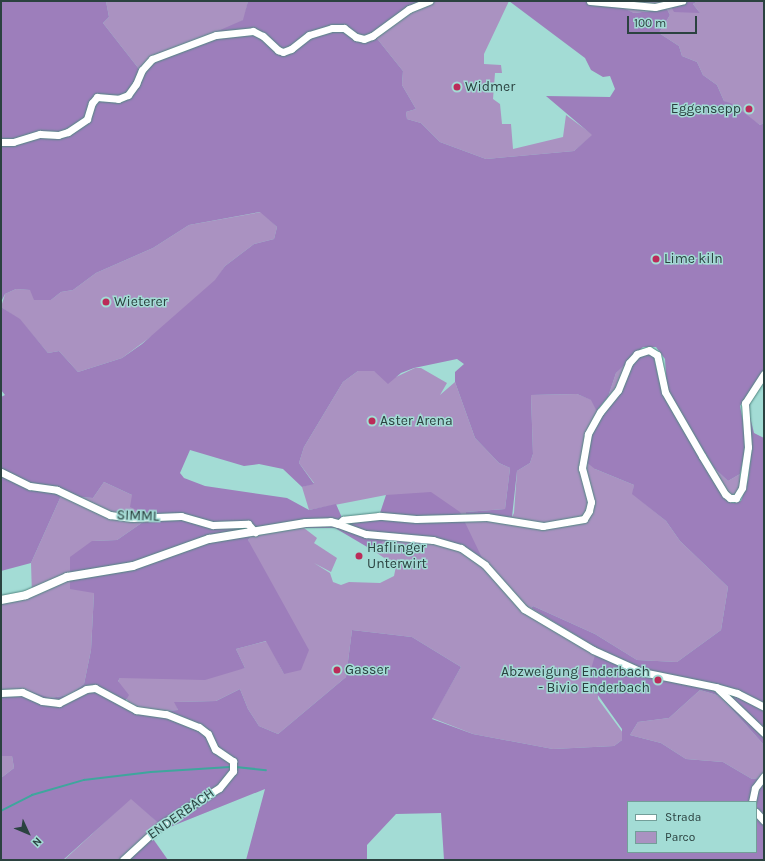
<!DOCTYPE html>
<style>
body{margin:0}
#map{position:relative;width:765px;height:861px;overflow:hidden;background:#a3dcd5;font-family:Karla,sans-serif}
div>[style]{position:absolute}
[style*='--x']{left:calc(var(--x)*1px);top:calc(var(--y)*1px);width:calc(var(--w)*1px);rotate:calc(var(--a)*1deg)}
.green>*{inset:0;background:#aa92c1}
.forest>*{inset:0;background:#9d7ebb}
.stream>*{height:1.5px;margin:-0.75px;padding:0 0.75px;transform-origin:0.75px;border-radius:0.75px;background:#3fa69d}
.roads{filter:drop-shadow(0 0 1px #508681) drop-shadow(0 0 1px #508681)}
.minor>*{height:7px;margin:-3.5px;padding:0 3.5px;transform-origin:3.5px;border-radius:3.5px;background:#fff}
.major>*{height:8px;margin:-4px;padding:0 4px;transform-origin:4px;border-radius:4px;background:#fff}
.dots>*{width:11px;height:11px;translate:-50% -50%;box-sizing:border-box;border:2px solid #a3dcd5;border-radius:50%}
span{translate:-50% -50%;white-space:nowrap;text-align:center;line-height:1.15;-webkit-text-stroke:3px #a3dcd5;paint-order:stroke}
.poi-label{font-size:14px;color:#2b4240}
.left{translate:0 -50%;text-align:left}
.right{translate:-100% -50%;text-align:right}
.street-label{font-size:14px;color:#2b4240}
.frame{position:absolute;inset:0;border:2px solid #2b4240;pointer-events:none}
.legend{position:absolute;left:627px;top:801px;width:130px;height:52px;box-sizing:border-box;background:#a3dcd5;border:1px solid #739e99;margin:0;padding:5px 7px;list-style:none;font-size:12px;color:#2b4240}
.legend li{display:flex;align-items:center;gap:8px;height:20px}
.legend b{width:20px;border:1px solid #739e99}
.north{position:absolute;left:8px;top:813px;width:40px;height:40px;-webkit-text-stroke:3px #a3dcd5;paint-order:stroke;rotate:134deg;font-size:11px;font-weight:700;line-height:16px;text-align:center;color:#2b4240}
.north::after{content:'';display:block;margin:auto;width:14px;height:18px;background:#2b4240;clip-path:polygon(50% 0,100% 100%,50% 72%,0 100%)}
.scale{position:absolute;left:627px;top:16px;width:70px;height:18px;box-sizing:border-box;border:2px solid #2b4240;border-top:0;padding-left:5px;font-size:12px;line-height:14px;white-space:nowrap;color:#2b4240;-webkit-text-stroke:3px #a3dcd5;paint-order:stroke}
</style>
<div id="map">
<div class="green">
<div style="clip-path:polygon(106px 1px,248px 1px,244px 20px,139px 69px,103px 23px,109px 17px)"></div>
<div style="clip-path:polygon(431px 1px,509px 1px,484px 54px,484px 64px,501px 65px,502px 73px,495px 73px,493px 99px,500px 104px,502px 124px,511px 124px,513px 149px,563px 137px,566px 115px,593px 135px,574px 151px,486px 159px,440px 142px,421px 123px,407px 119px,406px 112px,416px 109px,402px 85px,403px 71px,375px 36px,402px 11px)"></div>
<div style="clip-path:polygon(678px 1px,700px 13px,693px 4px,698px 1px,764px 1px,764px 123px,760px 125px,724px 101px,717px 85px,703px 75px,697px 62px,682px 56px,679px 46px,659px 33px,670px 15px,667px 9px,634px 13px,609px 2px)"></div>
<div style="clip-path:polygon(261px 212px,277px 227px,274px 239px,254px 244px,225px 266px,216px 280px,164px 327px,122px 358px,78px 372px,59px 351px,48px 353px,20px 320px,1px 307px,5px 294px,16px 289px,31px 290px,51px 300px,61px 292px,73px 290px,96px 273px,153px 248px,189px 225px)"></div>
<div style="clip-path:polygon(628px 360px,615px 389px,608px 397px,616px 373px)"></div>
<div style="clip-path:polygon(415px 368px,421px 368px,447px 383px,440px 395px,455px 382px,475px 438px,499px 463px,510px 468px,505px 509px,466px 512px,512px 517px,514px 513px,517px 471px,530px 463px,533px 454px,531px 395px,577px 394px,592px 400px,599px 416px,595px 469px,634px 485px,633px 494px,666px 521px,680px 541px,728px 587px,721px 630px,677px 662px,637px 660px,595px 634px,533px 606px,531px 608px,598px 648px,598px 699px,623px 733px,622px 740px,614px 746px,553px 749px,473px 734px,432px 718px,461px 667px,412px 637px,352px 630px,346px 677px,278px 734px,259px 726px,248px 709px,240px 689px,216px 701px,175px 702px,178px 710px,151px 712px,130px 706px,118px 681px,120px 678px,245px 668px,236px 649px,267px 641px,284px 674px,248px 540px,252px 536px,304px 528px,317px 538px,310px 550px,314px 543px,337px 558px,331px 572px,314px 563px,330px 573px,333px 582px,341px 585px,349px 582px,380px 583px,394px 576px,396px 566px,374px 551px,382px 541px,390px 540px,386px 495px,309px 510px,302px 487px,314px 483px,299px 463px,304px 447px,343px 382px,358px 371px,374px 371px,396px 377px)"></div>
<div style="clip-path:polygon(714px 468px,728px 481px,740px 474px,740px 486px,736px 494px,731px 495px,725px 490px)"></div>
<div style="clip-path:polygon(104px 482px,132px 495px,147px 515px,143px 522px,117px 540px,92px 541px,94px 593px,91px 650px,84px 684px,69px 695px,50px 698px,1px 691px,1px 602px,19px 601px,32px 596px,31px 563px,61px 496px,93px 498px)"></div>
<div style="clip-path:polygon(700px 690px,720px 696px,764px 745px,764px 772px,760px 778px,752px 779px,723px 762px,686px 759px,661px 743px,630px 735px,638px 722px,669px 718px)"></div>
<div style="clip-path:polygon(1px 756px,12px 756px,14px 768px,1px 778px)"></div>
<div style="clip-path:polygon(131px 798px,165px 829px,151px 836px,127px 860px,64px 860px)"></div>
</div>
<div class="forest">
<div style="clip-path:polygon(evenodd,1px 1px,106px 1px,109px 17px,103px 23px,139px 69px,160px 52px,186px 45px,243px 20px,248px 1px,431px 1px,402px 11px,375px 36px,403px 71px,402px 85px,416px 109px,406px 112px,407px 119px,421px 123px,440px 142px,486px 159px,574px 151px,592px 135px,546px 96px,610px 97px,615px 89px,610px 76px,603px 77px,591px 70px,585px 58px,509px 1px,609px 1px,634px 13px,667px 9px,670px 15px,659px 33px,679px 46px,682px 56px,697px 62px,703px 75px,717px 85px,724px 101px,733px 104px,760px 125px,764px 123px,764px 371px,740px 406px,746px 436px,744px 456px,740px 474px,728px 481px,714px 468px,667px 391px,665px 359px,656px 347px,643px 347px,616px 373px,608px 397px,598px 409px,604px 411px,637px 358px,647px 353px,654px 357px,659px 380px,699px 455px,725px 499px,733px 503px,741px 501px,748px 480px,752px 448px,747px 407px,750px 402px,750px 417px,754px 433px,764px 438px,764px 745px,720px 696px,700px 690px,669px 718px,638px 722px,630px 735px,661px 743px,686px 759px,723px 762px,752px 779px,759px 778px,764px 772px,764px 860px,444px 860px,441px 813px,396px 814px,367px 845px,367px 860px,246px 860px,265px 789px,165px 829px,131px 799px,63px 860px,1px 860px,1px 778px,14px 768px,12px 756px,1px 756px,1px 691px,23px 689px,50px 698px,69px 695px,84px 684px,91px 650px,94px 593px,70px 589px,70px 557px,92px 541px,117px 540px,143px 522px,147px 515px,130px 507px,132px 495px,104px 482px,93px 498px,61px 496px,31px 563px,1px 571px,1px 397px,5px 395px,1px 390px,1px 307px,20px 319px,48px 353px,59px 351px,78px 372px,122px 358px,142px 344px,215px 280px,225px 266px,254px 244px,274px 239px,277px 227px,260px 212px,189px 225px,153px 248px,96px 273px,73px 290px,61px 292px,51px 300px,34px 300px,30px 290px,16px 289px,5px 294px,1px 302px,1px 1px,457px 359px,464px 364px,455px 372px,455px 382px,475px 438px,499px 463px,510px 468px,505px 509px,466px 512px,466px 515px,512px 517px,517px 471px,530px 463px,533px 454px,531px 395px,577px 394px,591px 400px,599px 416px,587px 444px,585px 461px,595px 469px,634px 485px,632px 494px,666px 521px,680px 541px,728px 587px,721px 630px,677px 662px,637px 660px,595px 634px,533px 606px,531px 608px,597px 648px,590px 673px,590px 684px,622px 729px,622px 740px,614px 746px,553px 749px,473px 734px,432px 719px,461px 667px,412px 637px,352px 630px,346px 677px,278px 734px,259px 726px,248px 709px,240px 689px,216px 701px,174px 702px,178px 710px,151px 712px,130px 706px,126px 700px,129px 695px,118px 681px,120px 678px,205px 680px,245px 668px,236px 649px,266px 641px,284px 674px,301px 670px,309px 650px,248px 540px,252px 536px,304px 528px,335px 528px,374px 551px,383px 541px,433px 542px,473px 553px,484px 562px,460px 512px,431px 492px,386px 495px,379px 516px,343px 520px,336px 504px,309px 510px,287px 498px,205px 486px,184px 478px,180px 473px,190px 450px,244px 466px,259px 464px,283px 469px,302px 487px,314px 484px,299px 463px,304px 447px,343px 382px,358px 371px,374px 371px,388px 384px,401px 373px,414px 368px,457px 359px,1px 1px,628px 802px,756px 802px,756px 852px,628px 852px,628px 802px)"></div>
<div style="clip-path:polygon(678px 1px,698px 1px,693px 4px,700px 13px,674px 12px,671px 6px)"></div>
<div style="clip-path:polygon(151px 836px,168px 860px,127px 860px)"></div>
</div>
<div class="stream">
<div style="--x:236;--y:767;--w:30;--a:6"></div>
<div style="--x:1;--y:811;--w:35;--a:-27"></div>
<div style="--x:32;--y:795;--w:54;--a:-16.1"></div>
<div style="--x:84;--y:780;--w:67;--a:-6.8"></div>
<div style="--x:151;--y:772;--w:79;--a:-3.6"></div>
</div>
<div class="roads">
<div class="minor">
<div style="--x:590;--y:1;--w:65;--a:5.3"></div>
<div style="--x:655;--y:7;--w:28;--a:-13"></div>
<div style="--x:1;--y:142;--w:12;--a:0"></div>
<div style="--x:13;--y:142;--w:28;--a:-17"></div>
<div style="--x:40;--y:134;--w:18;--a:3"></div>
<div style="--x:58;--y:135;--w:10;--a:-17"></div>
<div style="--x:68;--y:132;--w:23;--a:-34"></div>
<div style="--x:87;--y:119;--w:17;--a:-73"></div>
<div style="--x:92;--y:103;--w:8;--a:-50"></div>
<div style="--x:97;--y:97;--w:21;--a:5"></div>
<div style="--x:118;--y:99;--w:11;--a:-22"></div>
<div style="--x:128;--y:95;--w:14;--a:-54"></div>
<div style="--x:136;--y:84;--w:15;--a:-67"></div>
<div style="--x:142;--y:70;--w:15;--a:-48"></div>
<div style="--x:152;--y:59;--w:68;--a:-20.6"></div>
<div style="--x:216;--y:35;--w:37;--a:-6"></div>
<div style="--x:253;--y:31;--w:11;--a:27"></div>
<div style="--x:263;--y:36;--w:21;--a:43"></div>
<div style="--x:278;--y:50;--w:5;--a:22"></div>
<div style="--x:283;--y:52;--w:9;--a:-21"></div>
<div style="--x:291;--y:49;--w:23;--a:-38"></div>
<div style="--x:309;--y:35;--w:24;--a:-17"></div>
<div style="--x:332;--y:28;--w:12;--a:0"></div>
<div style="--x:344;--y:28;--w:15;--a:37"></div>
<div style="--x:356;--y:37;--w:8;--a:14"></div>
<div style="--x:364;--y:39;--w:9;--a:-21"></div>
<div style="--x:372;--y:36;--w:46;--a:-36.1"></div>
<div style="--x:409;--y:9;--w:22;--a:-22"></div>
<div style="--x:764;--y:374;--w:35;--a:123"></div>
<div style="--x:745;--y:403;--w:44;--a:86.1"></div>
<div style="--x:748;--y:447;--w:41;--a:98.3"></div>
<div style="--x:742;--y:488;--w:12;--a:121"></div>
<div style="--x:736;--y:498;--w:6;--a:180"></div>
<div style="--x:730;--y:498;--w:6;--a:-141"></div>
<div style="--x:725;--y:494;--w:44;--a:-121.2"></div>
<div style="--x:702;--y:456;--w:74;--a:-120"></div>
<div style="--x:665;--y:392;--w:38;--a:-102"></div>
<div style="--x:657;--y:355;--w:9;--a:-148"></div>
<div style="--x:649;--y:350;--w:13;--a:162"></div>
<div style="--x:637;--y:354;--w:12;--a:132"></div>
<div style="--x:629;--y:363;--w:29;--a:112"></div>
<div style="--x:618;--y:390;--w:28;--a:129"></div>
<div style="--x:600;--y:412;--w:25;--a:119"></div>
<div style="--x:588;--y:434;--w:35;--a:100"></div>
<div style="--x:582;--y:468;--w:35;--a:75"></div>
<div style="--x:591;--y:502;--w:9;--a:103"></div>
<div style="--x:589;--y:511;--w:9;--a:122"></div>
<div style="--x:584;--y:519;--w:42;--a:170.3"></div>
<div style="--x:543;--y:526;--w:57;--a:-170.9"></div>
<div style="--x:487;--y:517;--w:71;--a:178.4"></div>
<div style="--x:416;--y:519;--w:37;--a:-175"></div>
<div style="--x:379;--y:516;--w:36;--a:174"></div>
<div style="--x:343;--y:520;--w:6;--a:141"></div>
<div style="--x:338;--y:524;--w:30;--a:20"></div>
<div style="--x:366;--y:534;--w:67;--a:5.1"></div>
<div style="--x:433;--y:540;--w:29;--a:16"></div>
<div style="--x:461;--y:548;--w:29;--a:35"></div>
<div style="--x:485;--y:565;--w:59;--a:48.4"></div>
<div style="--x:524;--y:609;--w:80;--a:30.7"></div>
<div style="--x:593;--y:650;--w:54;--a:24.2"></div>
<div style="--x:642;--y:672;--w:76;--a:11.5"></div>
<div style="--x:716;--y:687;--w:22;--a:16"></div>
<div style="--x:737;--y:693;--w:30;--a:27"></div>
<div style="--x:1;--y:472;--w:32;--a:26"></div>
<div style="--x:30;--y:486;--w:27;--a:8"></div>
<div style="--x:57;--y:490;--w:59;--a:25.3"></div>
<div style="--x:110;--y:515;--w:22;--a:8"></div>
<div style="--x:132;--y:518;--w:49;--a:-2.3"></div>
<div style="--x:181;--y:516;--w:33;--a:16"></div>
<div style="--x:213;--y:525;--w:35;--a:-2"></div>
<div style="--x:248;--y:524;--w:11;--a:49"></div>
<div style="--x:718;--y:689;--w:64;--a:43.7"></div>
<div style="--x:1;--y:693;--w:21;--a:-3"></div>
<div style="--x:22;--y:692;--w:22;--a:24"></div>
<div style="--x:42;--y:701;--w:17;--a:7"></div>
<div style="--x:59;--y:703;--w:30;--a:-27"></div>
<div style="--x:86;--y:689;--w:9;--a:-6"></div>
<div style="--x:95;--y:688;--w:47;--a:28.2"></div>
<div style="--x:136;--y:710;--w:30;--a:8"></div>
<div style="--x:166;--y:714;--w:35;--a:22"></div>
<div style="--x:199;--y:727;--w:11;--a:38"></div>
<div style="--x:208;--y:734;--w:17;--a:65"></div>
<div style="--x:215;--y:749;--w:22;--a:34"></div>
<div style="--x:233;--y:761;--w:10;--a:90"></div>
<div style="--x:233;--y:771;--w:22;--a:129"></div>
<div style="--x:219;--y:788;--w:67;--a:147.7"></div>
<div style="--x:162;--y:824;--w:53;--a:137.3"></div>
<div style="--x:752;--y:802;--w:14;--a:-78"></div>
<div style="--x:755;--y:788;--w:15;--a:-53"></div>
<div style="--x:756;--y:812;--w:12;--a:48"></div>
</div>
<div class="major">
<div style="--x:1;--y:600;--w:25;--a:-11"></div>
<div style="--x:26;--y:595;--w:45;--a:-23.7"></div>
<div style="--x:67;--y:577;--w:67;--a:-9.5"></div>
<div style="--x:133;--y:566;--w:81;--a:-19.6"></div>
<div style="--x:209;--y:539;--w:98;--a:-9.4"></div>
<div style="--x:306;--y:523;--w:25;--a:-2"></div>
<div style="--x:331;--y:522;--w:7;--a:16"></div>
</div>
</div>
<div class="dots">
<div style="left:457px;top:87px;background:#bb2c59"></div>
<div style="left:749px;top:109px;background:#bb2c59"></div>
<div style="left:656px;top:259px;background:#bb2c59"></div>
<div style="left:106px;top:302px;background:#bb2c59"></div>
<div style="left:372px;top:421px;background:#bb2c59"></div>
<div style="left:359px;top:556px;background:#bb2c59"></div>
<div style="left:337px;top:670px;background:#bb2c59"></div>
<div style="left:658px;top:680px;background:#bb2c59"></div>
</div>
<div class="poi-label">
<span class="left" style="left:465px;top:87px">Widmer</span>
<span class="right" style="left:741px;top:109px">Eggensepp</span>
<span class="left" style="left:664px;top:259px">Lime kiln</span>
<span class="left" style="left:114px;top:302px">Wieterer</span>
<span class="left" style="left:380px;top:421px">Aster Arena</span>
<span class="left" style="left:367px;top:556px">Haflinger<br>Unterwirt</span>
<span class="left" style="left:345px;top:670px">Gasser</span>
<span class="right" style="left:650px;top:680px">Abzweigung Enderbach<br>- Bivio Enderbach</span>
</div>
<div class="street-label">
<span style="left:138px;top:516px;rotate:2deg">SIMML</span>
<span style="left:181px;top:814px;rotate:-35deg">ENDERBACH</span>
</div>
<div class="frame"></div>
<ul class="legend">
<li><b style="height:5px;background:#fff"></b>Strada</li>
<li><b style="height:11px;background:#aa92c1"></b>Parco</li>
</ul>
<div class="north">N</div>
<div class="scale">100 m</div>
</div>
